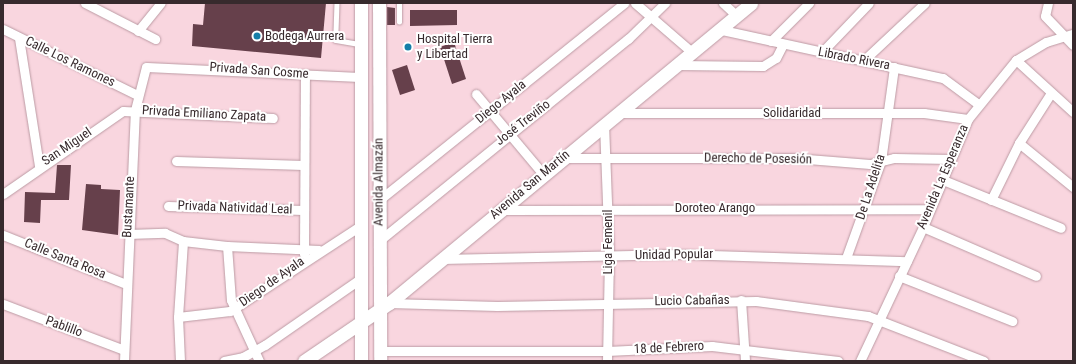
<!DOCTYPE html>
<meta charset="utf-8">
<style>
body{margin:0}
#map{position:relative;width:1076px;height:364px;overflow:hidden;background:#f9d6df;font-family:"Roboto Condensed",sans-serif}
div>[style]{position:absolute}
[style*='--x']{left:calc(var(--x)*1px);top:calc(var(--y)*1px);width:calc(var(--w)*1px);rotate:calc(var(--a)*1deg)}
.building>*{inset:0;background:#66404b}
.roads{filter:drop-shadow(0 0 1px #bc9ba4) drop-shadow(0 0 1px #bc9ba4)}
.lane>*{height:4.5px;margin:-2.25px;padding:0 2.25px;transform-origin:2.25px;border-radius:2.25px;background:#fff}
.street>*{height:9px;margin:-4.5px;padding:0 4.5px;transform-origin:4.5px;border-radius:4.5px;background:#fff}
.secondary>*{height:13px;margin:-6.5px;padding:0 6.5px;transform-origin:6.5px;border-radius:6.5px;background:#fff}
.dots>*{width:11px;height:11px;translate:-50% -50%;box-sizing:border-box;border:2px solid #fff;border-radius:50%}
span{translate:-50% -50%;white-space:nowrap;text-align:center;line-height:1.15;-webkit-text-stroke:4px #fff;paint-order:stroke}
.poi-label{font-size:13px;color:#372a2d}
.left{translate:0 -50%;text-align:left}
.street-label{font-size:13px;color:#372a2d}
.frame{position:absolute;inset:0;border:4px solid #372a2d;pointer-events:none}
</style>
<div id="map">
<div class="building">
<div style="clip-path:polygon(205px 3px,326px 3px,321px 58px,192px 46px,193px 24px,203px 25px)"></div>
<div style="clip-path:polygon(387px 7px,395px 8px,395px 25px,387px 25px)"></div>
<div style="clip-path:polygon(410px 10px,457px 10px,457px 25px,410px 26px)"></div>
<div style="clip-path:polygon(454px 42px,466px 79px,452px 84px,440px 47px)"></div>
<div style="clip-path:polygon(407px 65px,415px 90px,400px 95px,392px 70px)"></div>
<div style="clip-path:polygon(57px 165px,71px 165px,69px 200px,41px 200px,40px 223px,24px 222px,25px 192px,55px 193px)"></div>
<div style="clip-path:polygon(86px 184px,101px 185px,101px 189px,120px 190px,118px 235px,82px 230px)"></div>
</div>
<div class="roads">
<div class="lane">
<div style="--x:337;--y:3;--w:37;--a:92"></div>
<div style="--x:336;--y:40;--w:23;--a:10"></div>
<div style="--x:399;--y:22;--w:19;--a:-90"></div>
</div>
<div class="street">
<div style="--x:85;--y:3;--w:79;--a:27.2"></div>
<div style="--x:635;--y:3;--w:77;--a:40.8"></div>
<div style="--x:723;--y:3;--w:18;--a:43"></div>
<div style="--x:1048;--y:3;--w:13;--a:103"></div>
<div style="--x:1045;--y:16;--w:40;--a:46"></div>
<div style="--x:3;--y:29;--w:149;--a:26.2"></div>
<div style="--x:722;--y:30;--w:226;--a:12.3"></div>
<div style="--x:943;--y:78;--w:44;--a:36.6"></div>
<div style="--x:138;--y:31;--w:36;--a:-51"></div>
<div style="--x:19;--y:38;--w:129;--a:81.1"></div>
<div style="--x:771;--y:41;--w:54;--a:-45"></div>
<div style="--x:821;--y:53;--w:69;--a:-46.2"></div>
<div style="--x:864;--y:60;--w:83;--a:-43.1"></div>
<div style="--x:1016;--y:60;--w:77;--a:42.4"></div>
<div style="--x:678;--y:65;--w:85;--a:0.7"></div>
<div style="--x:763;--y:66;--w:15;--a:-32"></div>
<div style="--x:776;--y:58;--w:16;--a:-63"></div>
<div style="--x:476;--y:94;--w:104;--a:50.1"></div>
<div style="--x:617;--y:113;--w:307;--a:0"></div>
<div style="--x:924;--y:113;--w:44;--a:7.8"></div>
<div style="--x:604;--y:124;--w:132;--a:87.8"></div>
<div style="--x:609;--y:256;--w:105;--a:91.1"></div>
<div style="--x:1019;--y:143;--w:70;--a:39.2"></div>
<div style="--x:563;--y:158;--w:232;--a:0"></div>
<div style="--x:795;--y:158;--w:75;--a:4.6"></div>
<div style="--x:870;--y:164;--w:25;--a:-14"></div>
<div style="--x:894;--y:158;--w:57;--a:1"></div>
<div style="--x:176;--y:161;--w:127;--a:1.8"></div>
<div style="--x:943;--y:180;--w:127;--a:22.1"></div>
<div style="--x:3;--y:194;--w:146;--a:-34.7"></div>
<div style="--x:123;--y:111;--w:150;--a:2.7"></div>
<div style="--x:991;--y:200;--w:64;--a:-63.8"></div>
<div style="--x:1019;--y:143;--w:59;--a:-57.4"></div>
<div style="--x:378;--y:201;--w:316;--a:-38.8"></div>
<div style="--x:168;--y:206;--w:135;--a:1.7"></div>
<div style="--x:500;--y:210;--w:430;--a:-0.1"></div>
<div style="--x:923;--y:227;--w:123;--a:23.4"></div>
<div style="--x:128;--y:234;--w:37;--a:-2"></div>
<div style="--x:165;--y:233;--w:20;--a:24"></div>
<div style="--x:183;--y:241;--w:44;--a:6.5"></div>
<div style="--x:227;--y:246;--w:92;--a:2.5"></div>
<div style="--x:3;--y:235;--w:132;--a:21.7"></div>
<div style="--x:379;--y:241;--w:321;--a:-39.1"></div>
<div style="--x:628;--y:39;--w:52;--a:-44.2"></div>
<div style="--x:227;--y:246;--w:54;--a:85.8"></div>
<div style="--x:231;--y:300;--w:67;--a:65.3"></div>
<div style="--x:304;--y:254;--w:180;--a:-89.7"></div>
<div style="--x:846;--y:258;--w:103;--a:-70.2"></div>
<div style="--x:881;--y:161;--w:95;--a:-82.1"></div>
<div style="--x:441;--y:259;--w:239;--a:-1.2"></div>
<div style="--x:680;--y:254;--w:227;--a:1.8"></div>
<div style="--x:899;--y:276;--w:122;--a:21.7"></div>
<div style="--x:741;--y:300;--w:61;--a:86.2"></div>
<div style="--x:389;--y:303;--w:108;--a:1.6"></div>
<div style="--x:497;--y:306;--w:259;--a:-1.1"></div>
<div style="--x:756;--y:301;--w:113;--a:7.6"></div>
<div style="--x:868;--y:316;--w:124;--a:21.2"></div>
<div style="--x:3;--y:304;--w:129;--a:20.8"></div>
<div style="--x:178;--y:317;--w:52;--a:-6.6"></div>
<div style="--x:230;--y:311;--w:155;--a:-33.2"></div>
<div style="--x:380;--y:351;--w:227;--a:0"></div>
<div style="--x:607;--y:351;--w:105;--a:-2.7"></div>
<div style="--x:712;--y:346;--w:127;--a:6.8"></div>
<div style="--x:124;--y:361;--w:251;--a:-87.5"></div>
<div style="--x:135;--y:110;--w:44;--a:-75.7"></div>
<div style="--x:146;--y:67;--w:214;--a:2.7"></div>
<div style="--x:180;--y:361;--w:44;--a:-92.6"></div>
<div style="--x:178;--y:317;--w:76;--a:-86.2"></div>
<div style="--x:224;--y:361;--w:19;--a:-12"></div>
<div style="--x:243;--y:357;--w:25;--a:-29"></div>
<div style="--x:265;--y:345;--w:116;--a:-34.8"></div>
<div style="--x:860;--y:361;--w:148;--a:-64.8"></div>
<div style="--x:923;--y:227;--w:117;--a:-67.4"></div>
<div style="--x:968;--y:119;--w:76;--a:-50.9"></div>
<div style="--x:1016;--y:60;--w:35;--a:-31"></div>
<div style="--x:1046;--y:42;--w:28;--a:-17"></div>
</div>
<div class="secondary">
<div style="--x:379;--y:3;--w:358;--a:89.8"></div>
<div style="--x:304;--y:361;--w:103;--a:-34.3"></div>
<div style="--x:389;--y:303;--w:470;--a:-39.6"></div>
<div style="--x:361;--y:361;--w:358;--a:-90"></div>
</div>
</div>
<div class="dots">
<div style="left:257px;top:36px;background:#157ea8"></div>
<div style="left:408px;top:47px;background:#157ea8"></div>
</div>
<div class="poi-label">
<span class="left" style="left:265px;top:36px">Bodega Aurrera</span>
<span class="left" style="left:417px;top:47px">Hospital Tierra<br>y Libertad</span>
</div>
<div class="street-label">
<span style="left:854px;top:59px;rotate:11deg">Librado Rivera</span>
<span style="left:70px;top:62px;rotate:26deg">Calle Los Ramones</span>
<span style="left:259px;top:71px;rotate:4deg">Privada San Cosme</span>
<span style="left:501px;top:102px;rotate:-39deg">Diego Ayala</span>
<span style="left:792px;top:113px">Solidaridad</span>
<span style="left:204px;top:114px;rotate:3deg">Privada Emiliano Zapata</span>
<span style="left:523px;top:123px;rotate:-38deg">José Treviño</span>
<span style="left:67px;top:147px;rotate:-34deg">San Miguel</span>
<span style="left:758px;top:159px;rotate:1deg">Derecho de Posesión</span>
<span style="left:943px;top:177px;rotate:-67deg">Avenida La Esperanza</span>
<span style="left:379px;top:182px;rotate:-90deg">Avenida Almazán</span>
<span style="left:530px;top:185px;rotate:-40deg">Avenida San Martín</span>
<span style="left:871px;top:187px;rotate:-72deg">De La Adelita</span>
<span style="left:129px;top:207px;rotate:-87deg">Bustamante</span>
<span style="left:235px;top:208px;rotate:2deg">Privada Natividad Leal</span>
<span style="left:715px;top:208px">Doroteo Arango</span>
<span style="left:608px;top:242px;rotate:-90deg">Liga Femenil</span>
<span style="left:674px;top:255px;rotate:-1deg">Unidad Popular</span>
<span style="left:65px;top:259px;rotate:22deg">Calle Santa Rosa</span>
<span style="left:272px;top:282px;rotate:-35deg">Diego de Ayala</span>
<span style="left:692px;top:301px;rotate:-1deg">Lucio Cabañas</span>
<span style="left:64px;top:327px;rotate:20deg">Pablillo</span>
<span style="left:669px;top:348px;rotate:-3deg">18 de Febrero</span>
</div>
<div class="frame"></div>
</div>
